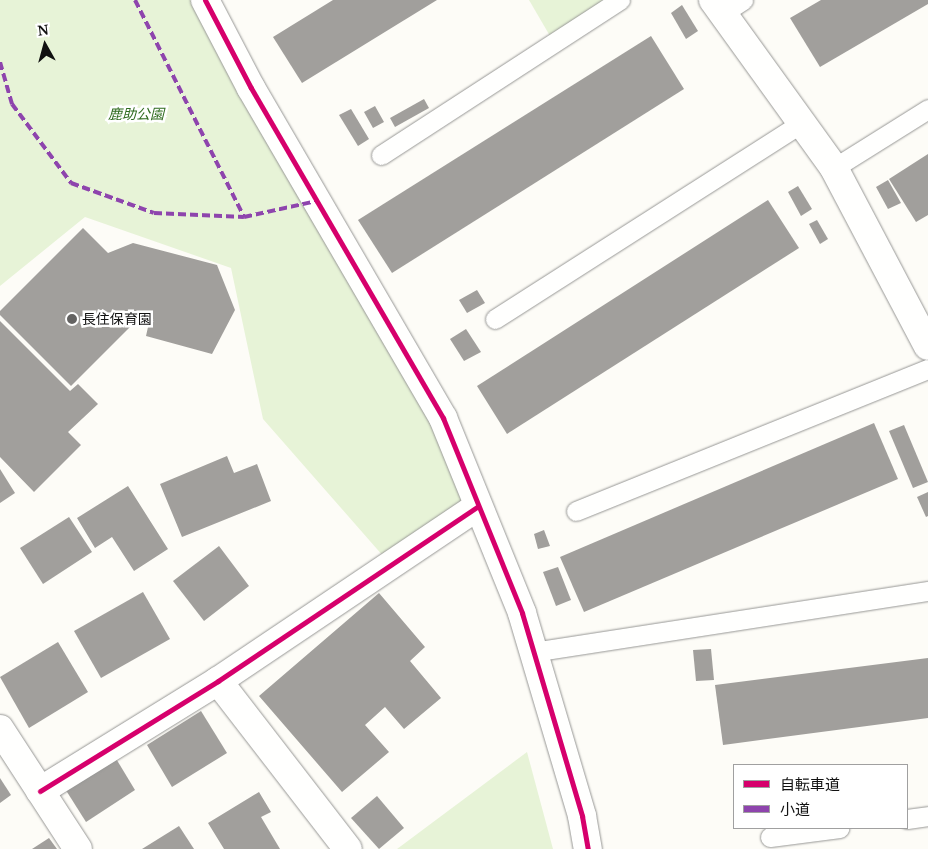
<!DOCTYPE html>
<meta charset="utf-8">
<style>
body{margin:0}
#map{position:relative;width:928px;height:849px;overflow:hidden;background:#fdfcf7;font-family:"Noto Serif","Noto Sans JP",serif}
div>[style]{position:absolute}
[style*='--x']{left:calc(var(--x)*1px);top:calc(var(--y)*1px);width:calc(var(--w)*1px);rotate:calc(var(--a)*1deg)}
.green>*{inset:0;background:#e7f3d7}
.building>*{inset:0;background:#a19f9c}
.roads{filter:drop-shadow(0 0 1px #979795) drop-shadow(0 0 1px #979795)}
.service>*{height:19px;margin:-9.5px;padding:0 9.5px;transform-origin:9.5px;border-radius:9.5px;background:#fffffe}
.minor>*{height:28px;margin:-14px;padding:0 14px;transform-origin:14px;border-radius:14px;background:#fffffe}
.tertiary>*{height:28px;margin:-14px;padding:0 14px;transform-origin:14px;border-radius:14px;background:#fffffe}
.quiet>*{height:4px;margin-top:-2px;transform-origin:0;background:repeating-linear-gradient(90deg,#8e44ad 0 8px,transparent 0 12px)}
.cycleway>*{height:5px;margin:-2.5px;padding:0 2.5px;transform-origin:2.5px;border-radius:2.5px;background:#d6006c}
.dots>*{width:14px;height:14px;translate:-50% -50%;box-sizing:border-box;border:2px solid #fff;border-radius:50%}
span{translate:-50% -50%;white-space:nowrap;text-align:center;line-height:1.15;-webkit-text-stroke:5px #fff;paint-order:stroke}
.park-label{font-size:14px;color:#2f6b1f;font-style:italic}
.poi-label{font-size:14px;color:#111}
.left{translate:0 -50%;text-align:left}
.legend{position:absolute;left:733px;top:764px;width:175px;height:65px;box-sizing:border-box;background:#fff;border:1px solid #a0a0a0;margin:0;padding:6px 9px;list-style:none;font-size:15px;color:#111}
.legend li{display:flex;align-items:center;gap:10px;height:25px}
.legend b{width:25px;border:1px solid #a0a0a0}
.north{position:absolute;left:20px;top:20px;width:50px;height:50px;-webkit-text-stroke:4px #fff;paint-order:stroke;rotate:353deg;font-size:14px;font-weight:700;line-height:20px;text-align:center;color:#111}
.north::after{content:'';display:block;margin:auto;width:18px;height:22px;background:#111;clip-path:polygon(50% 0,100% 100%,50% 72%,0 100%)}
</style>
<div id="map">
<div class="green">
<div style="clip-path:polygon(0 0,205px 0,478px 506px,391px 565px,263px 419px,231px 268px,85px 217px,0 286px)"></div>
<div style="clip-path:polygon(529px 0,608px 0,550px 36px)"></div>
<div style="clip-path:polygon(527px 752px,553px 849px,397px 849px)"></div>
</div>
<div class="building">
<div style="clip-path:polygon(333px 0,437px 0,302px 83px,273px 37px)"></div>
<div style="clip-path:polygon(821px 0,928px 0,928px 4px,820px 67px,790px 18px)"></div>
<div style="clip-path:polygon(682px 5px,698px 31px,686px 39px,671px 13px)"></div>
<div style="clip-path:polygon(651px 36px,684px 89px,392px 273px,358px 220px)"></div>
<div style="clip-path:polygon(424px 99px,429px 108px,395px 127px,390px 118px)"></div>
<div style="clip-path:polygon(375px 106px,384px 122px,373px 128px,364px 112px)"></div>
<div style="clip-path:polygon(351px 109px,369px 139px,358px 146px,339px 115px)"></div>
<div style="clip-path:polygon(928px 154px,928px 215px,916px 222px,889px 179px)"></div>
<div style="clip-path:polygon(888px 180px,901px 203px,888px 209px,876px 187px)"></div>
<div style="clip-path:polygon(798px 186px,812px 209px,801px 216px,788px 192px)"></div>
<div style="clip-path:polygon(768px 200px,799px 248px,507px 434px,477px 386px)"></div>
<div style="clip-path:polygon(817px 220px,828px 239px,820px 244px,809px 224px)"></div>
<div style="clip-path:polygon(83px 228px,108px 253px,133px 243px,217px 265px,235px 310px,212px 354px,146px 336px,150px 318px,142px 315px,71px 386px,0 315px,0 311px)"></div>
<div style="clip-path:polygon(477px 290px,485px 303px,467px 313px,459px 300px)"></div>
<div style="clip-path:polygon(0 321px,70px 391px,78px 384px,98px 404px,68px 432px,81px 445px,34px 492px,0 457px)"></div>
<div style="clip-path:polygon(466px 329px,481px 352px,464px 361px,450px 339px)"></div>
<div style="clip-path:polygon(874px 423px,898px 479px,584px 612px,560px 557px)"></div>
<div style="clip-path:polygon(904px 425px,928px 482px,913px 488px,889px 431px)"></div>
<div style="clip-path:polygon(227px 456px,234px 473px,257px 464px,271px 501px,182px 537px,160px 484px)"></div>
<div style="clip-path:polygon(0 469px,15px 493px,0 503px)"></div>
<div style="clip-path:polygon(128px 486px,168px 549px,134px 571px,112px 537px,95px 548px,77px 518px)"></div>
<div style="clip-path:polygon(928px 492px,928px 516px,926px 517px,917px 497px)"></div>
<div style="clip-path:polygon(69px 517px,92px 552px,43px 584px,20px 548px)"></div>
<div style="clip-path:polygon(544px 530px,550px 546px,538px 549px,534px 534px)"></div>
<div style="clip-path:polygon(219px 546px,249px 586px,204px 621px,173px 581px)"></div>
<div style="clip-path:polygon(558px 567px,571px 600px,556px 606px,543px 572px)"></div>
<div style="clip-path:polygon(143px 592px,170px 639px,101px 678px,74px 631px)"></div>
<div style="clip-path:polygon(379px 593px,425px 647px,410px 661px,441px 698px,404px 729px,385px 707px,365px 725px,389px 752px,342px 792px,259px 696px)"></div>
<div style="clip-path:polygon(58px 642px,88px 692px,29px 728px,0 677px)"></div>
<div style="clip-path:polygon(711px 649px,714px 680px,696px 681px,693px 650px)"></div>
<div style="clip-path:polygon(928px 658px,928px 718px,723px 745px,715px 685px)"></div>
<div style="clip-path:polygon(201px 711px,227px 753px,172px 787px,147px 745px)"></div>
<div style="clip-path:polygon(112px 752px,135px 790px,86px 822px,62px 784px)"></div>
<div style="clip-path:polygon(0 778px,11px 795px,0 803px)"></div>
<div style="clip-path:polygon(259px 792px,271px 812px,261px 817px,280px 849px,224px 849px,208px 823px)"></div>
<div style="clip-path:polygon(377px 796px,404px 828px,379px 849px,351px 818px)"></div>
<div style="clip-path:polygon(179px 826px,194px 849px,142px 849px)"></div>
<div style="clip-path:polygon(49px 838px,57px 849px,32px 849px)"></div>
</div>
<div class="roads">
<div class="service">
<div style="--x:723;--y:13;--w:24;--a:-33"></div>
<div style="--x:381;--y:155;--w:285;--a:-33"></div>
<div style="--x:834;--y:168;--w:111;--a:-32.1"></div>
<div style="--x:495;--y:319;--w:364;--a:-32.6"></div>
<div style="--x:576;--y:511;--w:380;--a:-22"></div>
<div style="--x:533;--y:652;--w:400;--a:-8.8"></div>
<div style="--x:907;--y:819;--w:21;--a:-8"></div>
<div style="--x:770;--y:837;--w:70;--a:-7.4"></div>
</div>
<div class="minor">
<div style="--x:713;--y:0;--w:207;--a:54.2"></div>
<div style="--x:834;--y:168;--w:201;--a:62.2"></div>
<div style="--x:218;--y:681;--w:212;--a:52.3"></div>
<div style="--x:0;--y:729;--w:143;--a:57"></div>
<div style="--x:40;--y:791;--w:209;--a:-31.7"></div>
<div style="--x:218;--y:681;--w:313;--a:-33.9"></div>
</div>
<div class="tertiary">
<div style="--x:205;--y:0;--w:99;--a:62.4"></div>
<div style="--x:251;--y:88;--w:382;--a:59.8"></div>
<div style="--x:443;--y:418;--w:210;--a:67.9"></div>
<div style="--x:522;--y:613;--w:212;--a:73.5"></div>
<div style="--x:582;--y:816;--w:34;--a:80"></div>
</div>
</div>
<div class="quiet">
<div style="--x:135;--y:0;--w:243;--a:63.3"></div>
<div style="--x:244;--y:217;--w:75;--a:-12.4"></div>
<div style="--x:0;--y:62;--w:44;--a:74.1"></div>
<div style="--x:12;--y:104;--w:99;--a:53.2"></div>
<div style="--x:71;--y:183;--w:88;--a:19.9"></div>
<div style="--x:154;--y:213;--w:90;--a:2.5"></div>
</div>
<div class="cycleway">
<div style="--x:205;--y:0;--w:99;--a:62.4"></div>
<div style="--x:251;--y:88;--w:382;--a:59.8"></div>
<div style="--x:443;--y:418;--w:210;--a:67.9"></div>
<div style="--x:522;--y:613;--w:212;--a:73.5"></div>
<div style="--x:582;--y:816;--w:34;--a:80"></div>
<div style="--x:40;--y:791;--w:209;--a:-31.7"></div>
<div style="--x:218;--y:681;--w:313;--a:-33.9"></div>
</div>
<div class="dots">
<div style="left:72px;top:319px;background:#646362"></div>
</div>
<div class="park-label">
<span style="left:136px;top:114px">鹿助公園</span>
</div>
<div class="poi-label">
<span class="left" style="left:82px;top:319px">長住保育園</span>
</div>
<ul class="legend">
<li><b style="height:6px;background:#d6006c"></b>自転車道</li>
<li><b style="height:6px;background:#8e44ad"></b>小道</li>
</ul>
<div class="north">N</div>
</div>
